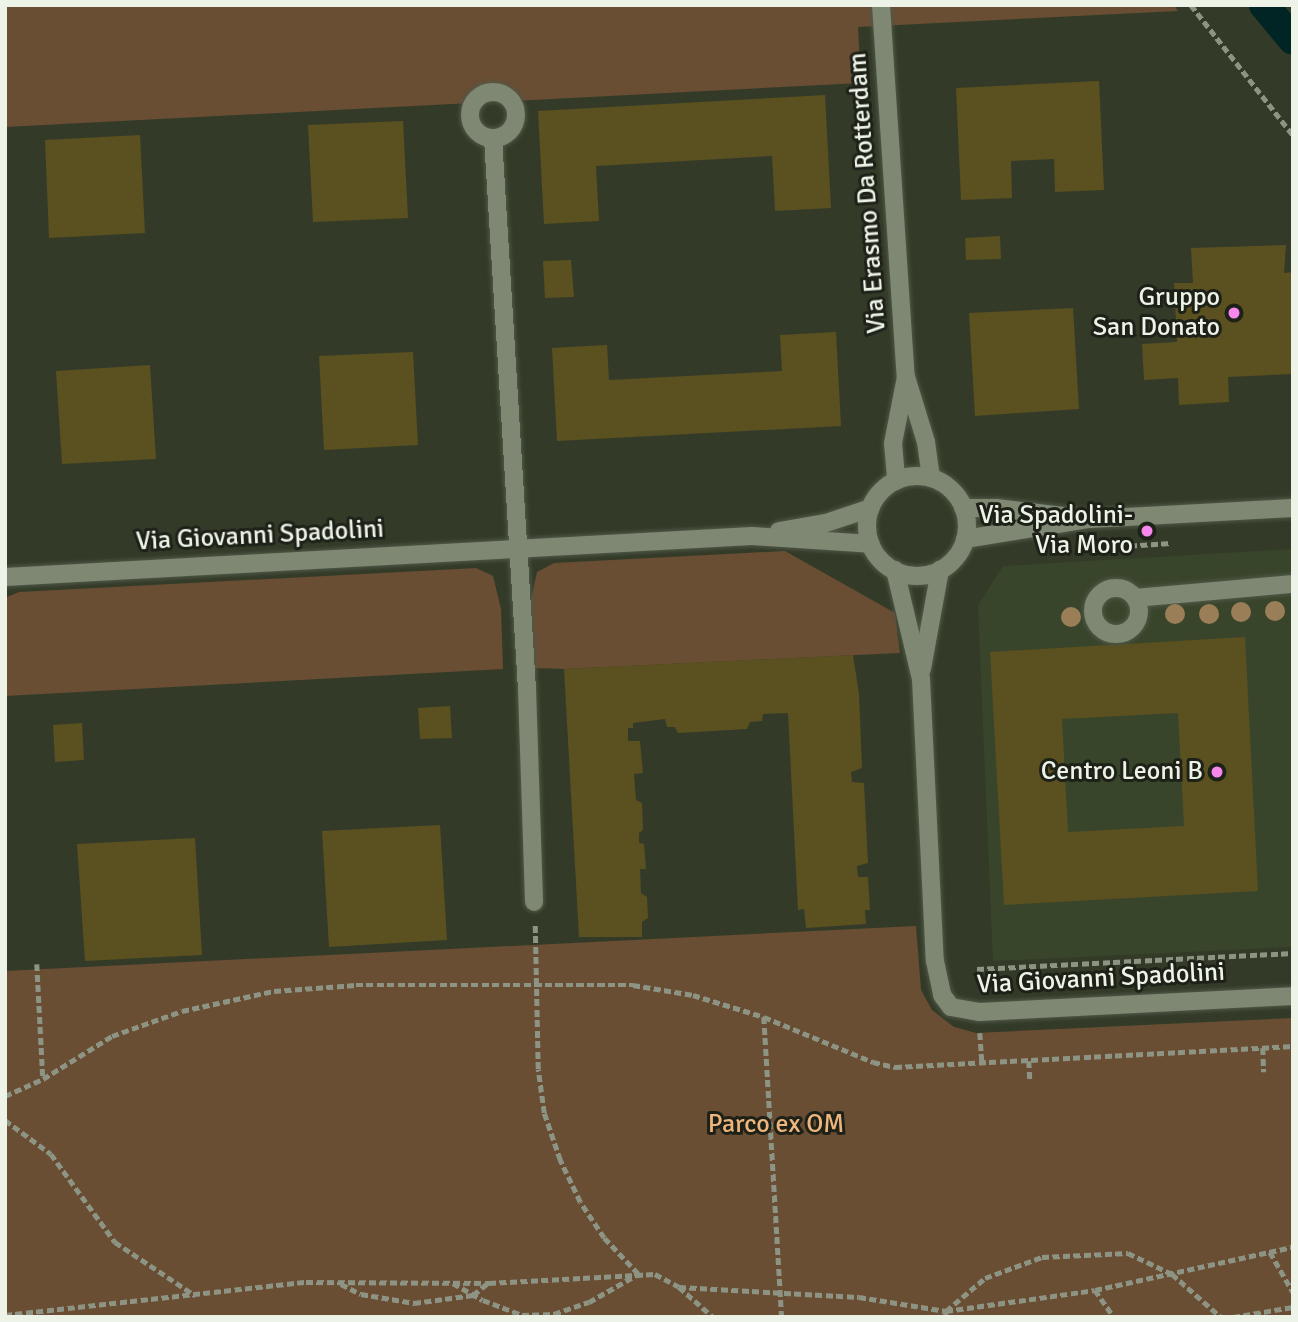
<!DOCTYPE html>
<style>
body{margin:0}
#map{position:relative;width:1298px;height:1322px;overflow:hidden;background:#333b28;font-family:Signika,sans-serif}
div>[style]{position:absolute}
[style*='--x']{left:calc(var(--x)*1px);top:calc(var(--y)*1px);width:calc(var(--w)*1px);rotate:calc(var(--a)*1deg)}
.built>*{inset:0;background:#39452b}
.green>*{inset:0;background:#694e34}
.canal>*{height:30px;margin:-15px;padding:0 15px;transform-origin:15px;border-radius:15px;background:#002524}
.building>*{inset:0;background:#5b5020}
.path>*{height:4.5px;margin-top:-2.25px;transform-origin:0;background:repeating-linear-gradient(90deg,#8d9484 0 7px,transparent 0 10.5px)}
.roads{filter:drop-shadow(0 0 2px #515848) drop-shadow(0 0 2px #515848)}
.minor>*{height:18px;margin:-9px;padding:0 9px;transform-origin:9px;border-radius:9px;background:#7e8872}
.minor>.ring{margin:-9px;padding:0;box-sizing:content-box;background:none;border:18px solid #7e8872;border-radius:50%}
.trees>*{width:20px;height:20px;margin:-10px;border-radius:50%;background:#9a7e57}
.dots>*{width:19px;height:19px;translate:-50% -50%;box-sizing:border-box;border:4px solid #1d2118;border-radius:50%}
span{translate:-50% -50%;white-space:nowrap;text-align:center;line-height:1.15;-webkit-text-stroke:6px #1d2118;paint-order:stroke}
.street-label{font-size:26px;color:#edf3e7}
.poi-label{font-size:26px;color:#edf3e7}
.right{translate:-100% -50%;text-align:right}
.park-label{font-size:26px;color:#eeb57d}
.frame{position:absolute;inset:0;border:7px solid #edf3e7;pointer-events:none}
</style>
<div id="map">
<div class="built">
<div style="clip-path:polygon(1293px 549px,1293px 947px,993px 961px,978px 605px,1003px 566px)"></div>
</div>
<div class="green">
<div style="clip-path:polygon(5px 5px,1174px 5px,1178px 11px,858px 27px,861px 83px,5px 127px)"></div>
<div style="clip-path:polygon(785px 551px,895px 613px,900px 653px,564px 669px,534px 668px,529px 608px,537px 572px,554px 563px)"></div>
<div style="clip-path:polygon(476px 568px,493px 576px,501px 609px,503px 669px,5px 696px,5px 598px,19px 592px)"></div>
<div style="clip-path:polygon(916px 926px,921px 990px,932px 1010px,954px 1027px,976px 1033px,1293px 1018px,1293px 1317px,5px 1317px,5px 971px)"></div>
</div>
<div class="canal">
<div style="--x:1264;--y:5;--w:45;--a:50.4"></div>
</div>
<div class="building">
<div style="clip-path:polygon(1099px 81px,1104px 190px,1055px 192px,1054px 159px,1011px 161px,1012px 198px,961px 200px,956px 88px)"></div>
<div style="clip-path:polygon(825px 95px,831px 208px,775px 211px,772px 156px,596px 166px,599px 221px,544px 224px,538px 111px)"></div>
<div style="clip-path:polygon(403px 121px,408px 218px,313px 222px,308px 125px)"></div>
<div style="clip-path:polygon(140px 135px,145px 233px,49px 238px,45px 140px)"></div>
<div style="clip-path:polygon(1000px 236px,1001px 259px,966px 260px,965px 238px)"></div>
<div style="clip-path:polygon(1286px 245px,1284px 273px,1293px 272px,1293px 374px,1228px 377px,1229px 402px,1179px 405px,1178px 378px,1144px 380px,1142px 344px,1177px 342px,1174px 283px,1193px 283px,1191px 248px)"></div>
<div style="clip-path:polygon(571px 260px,574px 297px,545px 298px,543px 261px)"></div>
<div style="clip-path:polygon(1073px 308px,1079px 409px,975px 416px,969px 313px)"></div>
<div style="clip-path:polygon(836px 332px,841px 426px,557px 441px,552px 348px,607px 345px,609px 380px,782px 371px,780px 335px)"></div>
<div style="clip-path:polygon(413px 352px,418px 445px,324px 450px,319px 356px)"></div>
<div style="clip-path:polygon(150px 365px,156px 459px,62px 464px,56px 371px)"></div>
<div style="clip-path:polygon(evenodd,1245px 637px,1258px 891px,1004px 905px,990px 652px,1245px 637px,1178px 713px,1184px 826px,1068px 832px,1062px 719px,1178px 713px)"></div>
<div style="clip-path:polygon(853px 655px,859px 694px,862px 768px,851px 772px,852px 782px,864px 783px,868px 863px,857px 866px,858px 877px,868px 877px,870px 910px,865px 910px,866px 924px,806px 928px,804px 909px,798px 910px,788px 713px,763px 714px,762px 721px,750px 722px,747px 729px,678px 733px,675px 727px,667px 727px,665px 719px,633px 723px,633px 728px,628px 728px,628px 741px,640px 741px,643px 773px,634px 774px,636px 800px,642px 803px,643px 830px,639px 833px,639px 843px,644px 844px,646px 869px,640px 869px,641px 893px,647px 897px,648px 918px,642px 922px,642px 937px,579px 937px,564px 669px)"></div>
<div style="clip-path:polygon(450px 706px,452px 738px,420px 739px,418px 708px)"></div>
<div style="clip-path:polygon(82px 723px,84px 760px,55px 762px,53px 725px)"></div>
<div style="clip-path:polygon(440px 825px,447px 940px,329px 947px,322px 831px)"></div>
<div style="clip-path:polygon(195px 838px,202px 955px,85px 961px,77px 844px)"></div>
</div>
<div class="path">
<div style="--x:1191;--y:5;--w:165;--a:51.9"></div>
<div style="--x:1109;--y:547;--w:62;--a:-3.7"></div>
<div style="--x:37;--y:964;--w:115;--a:87"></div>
<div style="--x:977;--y:969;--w:316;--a:-2.9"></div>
<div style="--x:764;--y:1017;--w:301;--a:86.6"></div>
<div style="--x:980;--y:1033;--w:30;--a:86"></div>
<div style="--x:1263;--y:1048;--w:24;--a:88"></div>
<div style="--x:1029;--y:1061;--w:20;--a:87"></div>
<div style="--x:5;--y:1096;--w:42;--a:-24.1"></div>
<div style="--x:43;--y:1079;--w:81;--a:-31.9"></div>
<div style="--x:112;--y:1036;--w:74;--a:-19.7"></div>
<div style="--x:182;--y:1011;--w:94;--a:-12.3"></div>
<div style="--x:274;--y:991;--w:82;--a:-4.2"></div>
<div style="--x:356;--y:985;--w:277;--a:0"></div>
<div style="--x:633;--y:985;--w:61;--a:9.5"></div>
<div style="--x:693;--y:995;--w:74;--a:17.2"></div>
<div style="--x:764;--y:1017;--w:118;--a:22.4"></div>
<div style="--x:873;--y:1062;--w:23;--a:13"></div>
<div style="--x:895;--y:1067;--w:399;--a:-3"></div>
<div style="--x:5;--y:1120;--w:57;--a:36.5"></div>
<div style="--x:51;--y:1154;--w:109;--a:54"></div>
<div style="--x:115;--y:1242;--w:97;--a:33.7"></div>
<div style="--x:1270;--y:1252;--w:46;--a:60.1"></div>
<div style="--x:453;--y:1283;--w:34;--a:30"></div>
<div style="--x:483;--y:1300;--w:42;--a:21"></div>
<div style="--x:522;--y:1315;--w:32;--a:-2"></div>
<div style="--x:554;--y:1314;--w:37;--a:-19"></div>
<div style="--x:589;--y:1302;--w:56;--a:-29.7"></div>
<div style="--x:638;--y:1274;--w:50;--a:-133.4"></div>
<div style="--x:604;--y:1238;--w:43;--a:-123.7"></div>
<div style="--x:580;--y:1202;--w:47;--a:-115.5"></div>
<div style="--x:560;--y:1160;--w:50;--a:-108.8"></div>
<div style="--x:544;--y:1113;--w:44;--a:-97.8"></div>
<div style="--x:538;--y:1069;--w:145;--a:-91.2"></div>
<div style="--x:341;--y:1284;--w:22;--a:27"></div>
<div style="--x:361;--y:1294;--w:54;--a:9.6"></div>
<div style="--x:414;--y:1303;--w:60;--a:-7.7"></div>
<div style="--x:473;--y:1295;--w:19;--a:-39"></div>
<div style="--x:679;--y:1287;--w:180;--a:3.2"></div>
<div style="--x:859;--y:1297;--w:88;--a:9.1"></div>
<div style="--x:946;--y:1311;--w:150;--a:-8"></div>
<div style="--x:1095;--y:1290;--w:203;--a:-12.3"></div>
<div style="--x:1095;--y:1290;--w:33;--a:55"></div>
<div style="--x:5;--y:1315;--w:303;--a:-6.3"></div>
<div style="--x:306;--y:1282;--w:183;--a:0.3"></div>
<div style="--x:489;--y:1283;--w:166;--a:-3.1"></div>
<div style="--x:655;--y:1274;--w:27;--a:28"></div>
<div style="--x:679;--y:1287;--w:45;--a:41.4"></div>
<div style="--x:945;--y:1317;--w:6;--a:-81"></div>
<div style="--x:946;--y:1311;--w:51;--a:-40.2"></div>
<div style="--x:985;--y:1278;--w:61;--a:-20.2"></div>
<div style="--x:1042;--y:1257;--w:86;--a:-2.7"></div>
<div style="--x:1128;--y:1253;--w:49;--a:25.5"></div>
<div style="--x:1172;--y:1274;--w:65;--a:41.3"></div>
<div style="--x:1233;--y:1317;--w:61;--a:-9.5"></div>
</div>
<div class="roads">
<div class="minor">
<div style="--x:881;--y:5;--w:373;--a:86.2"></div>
<div style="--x:906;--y:377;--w:67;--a:101.1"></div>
<div style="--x:893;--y:443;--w:38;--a:85"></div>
<div class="ring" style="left:470px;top:92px;width:28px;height:28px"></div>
<div style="--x:493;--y:138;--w:552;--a:86.47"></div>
<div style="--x:527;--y:689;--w:213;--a:88.1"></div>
<div style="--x:906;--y:377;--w:68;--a:72.9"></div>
<div style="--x:926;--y:442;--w:36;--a:82"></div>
<div class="ring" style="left:867px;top:476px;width:82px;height:82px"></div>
<div style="--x:963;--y:508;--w:33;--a:0"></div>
<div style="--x:996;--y:508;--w:76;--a:6.8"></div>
<div style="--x:779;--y:531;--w:48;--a:-9.7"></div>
<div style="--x:826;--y:523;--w:47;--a:-18.4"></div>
<div style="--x:965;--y:539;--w:126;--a:-9.2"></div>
<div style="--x:1089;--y:519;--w:204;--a:-3.1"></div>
<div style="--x:895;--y:570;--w:112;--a:76.6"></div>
<div style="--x:921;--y:679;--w:282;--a:87.2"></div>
<div style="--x:935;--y:961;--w:35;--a:78"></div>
<div style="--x:942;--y:995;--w:15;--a:53"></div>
<div style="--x:951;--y:1007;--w:28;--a:10"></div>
<div style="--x:979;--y:1012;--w:314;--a:-2.9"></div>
<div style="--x:5;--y:577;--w:748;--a:-3.14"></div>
<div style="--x:752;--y:536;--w:119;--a:3.8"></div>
<div class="ring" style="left:1093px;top:588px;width:28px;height:28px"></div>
<div style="--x:1135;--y:598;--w:159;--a:-5.1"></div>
<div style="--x:922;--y:669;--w:101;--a:-79.7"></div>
</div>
</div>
<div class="trees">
<div style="left:1275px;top:611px"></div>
<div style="left:1241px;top:612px"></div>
<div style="left:1175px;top:614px"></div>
<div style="left:1209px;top:614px"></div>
<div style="left:1071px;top:617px"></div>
</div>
<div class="dots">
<div style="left:1234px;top:313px;background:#f688ed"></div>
<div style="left:1147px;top:531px;background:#f688ed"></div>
<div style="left:1217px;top:772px;background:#f688ed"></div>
</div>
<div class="street-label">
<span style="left:868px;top:193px;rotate:-94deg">Via Erasmo Da Rotterdam</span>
<span style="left:260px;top:536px;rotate:-3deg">Via Giovanni Spadolini</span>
<span style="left:1101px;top:979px;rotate:-3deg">Via Giovanni Spadolini</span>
</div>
<div class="poi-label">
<span class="right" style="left:1220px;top:313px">Gruppo<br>San Donato</span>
<span class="right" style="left:1133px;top:531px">Via Spadolini-<br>Via Moro</span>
<span class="right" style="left:1203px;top:772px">Centro Leoni B</span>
</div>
<div class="park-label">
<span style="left:776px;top:1125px">Parco ex OM</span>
</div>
<div class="frame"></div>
</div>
